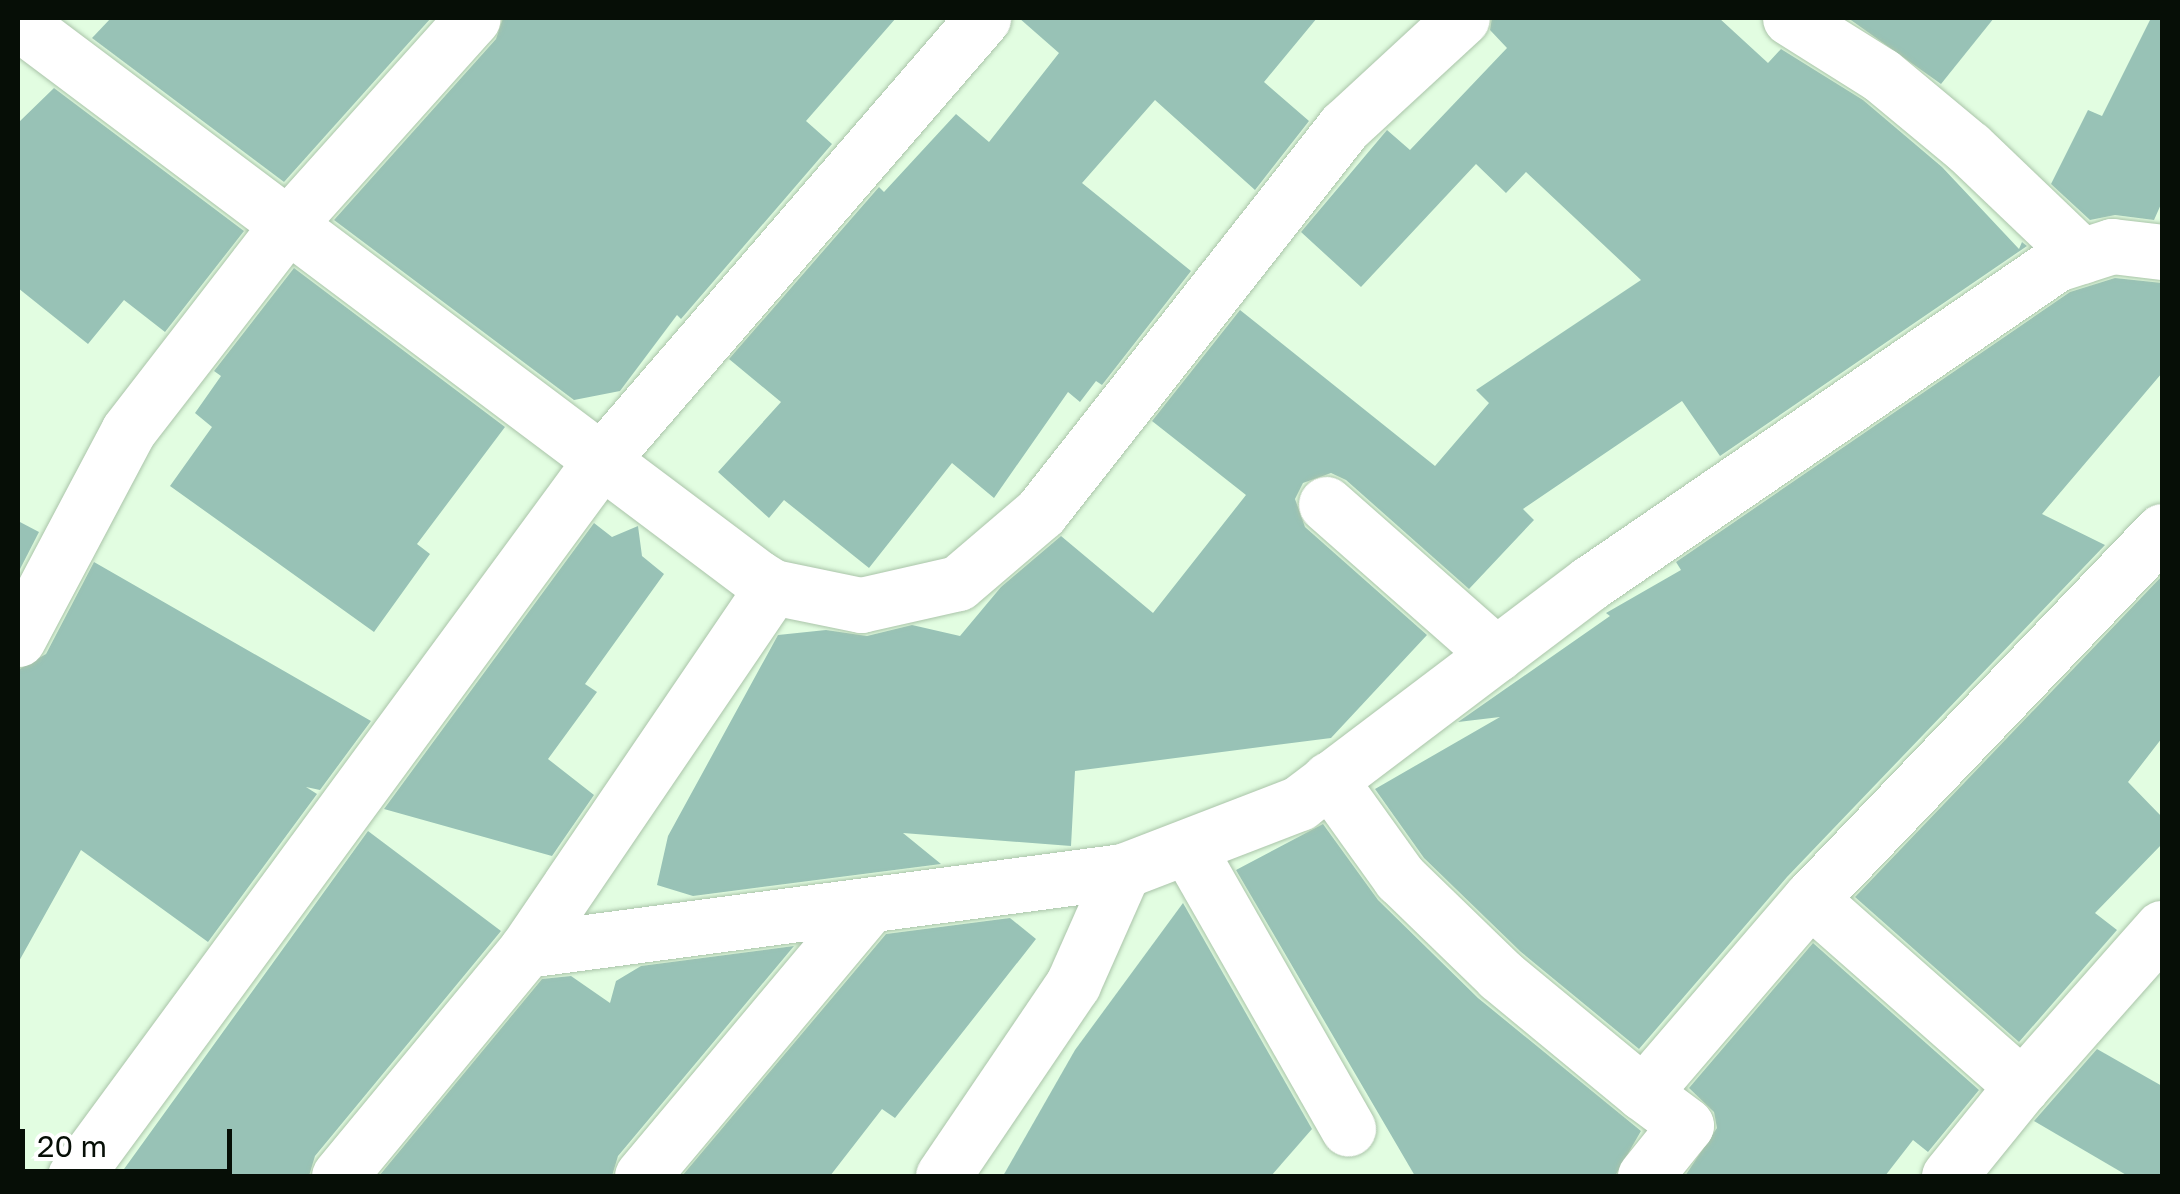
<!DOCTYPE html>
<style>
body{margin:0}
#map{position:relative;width:2180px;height:1194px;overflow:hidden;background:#e2fde1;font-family:"Golos Text",sans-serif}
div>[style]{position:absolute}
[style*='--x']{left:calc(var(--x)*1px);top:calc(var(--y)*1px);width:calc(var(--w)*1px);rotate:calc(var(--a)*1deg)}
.building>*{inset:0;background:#98c2b6}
.roads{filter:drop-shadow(0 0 2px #aac4a9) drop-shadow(0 0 2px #aac4a9)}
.minor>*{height:55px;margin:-27.5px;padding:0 27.5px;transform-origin:27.5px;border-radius:27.5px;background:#fff}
span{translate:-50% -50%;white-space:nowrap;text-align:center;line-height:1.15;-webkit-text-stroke:9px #fff;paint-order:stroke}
.frame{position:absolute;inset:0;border:20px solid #060e06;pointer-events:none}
.scale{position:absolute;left:20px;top:1129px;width:212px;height:45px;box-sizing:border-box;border:5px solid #060e06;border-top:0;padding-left:12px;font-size:30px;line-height:35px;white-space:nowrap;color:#060e06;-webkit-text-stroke:8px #fff;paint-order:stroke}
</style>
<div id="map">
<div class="building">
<div style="clip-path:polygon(111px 18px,431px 18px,284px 182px,92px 38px)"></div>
<div style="clip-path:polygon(503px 18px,896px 18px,806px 121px,832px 144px,681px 319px,677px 315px,620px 391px,574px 400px,334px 220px,496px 39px)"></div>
<div style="clip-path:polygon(1019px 18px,1317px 18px,1264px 82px,1309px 121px,1255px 190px,1155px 100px,1082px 183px,1191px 271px,1102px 385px,1096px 381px,1080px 402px,1068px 392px,994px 498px,952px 463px,869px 568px,784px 500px,769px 518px,718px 472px,781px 402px,729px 359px,879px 187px,884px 192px,956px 114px,989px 142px,1059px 53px)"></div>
<div style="clip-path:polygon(1492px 18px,1719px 18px,1768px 63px,1781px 49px,1863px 100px,1942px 167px,2019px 249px,2022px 242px,2027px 246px,1720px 456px,1682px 401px,1523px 509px,1534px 520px,1469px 589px,1346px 480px,1331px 473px,1303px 483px,1295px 499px,1305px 527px,1427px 635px,1331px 738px,1075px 771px,1071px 846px,903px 833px,941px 864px,693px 896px,657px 885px,668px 836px,778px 635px,826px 630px,867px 636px,912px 625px,960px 636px,1001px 587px,1061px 536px,1153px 613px,1246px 495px,1152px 421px,1240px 310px,1435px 466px,1489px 403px,1476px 390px,1641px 280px,1526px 172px,1506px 193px,1476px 164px,1361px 287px,1301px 232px,1387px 130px,1410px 150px,1507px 48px,1490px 30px)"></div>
<div style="clip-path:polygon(1848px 18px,1994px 18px,1941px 84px)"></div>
<div style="clip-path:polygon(2151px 18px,2162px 18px,2162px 202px,2154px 220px,2115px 215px,2090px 220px,2051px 184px,2088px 110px,2102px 116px)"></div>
<div style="clip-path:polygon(54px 88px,244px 231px,165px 332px,124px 300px,88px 344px,18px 288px,18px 123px)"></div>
<div style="clip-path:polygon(294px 268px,505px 427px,417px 544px,430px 554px,374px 632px,170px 486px,212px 427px,195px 413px,221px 376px,214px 371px)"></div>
<div style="clip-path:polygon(2115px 278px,2162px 283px,2162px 373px,2042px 514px,2105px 545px,1787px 877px,1639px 1049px,1521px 952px,1424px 858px,1375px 789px,1500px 717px,1458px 722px,1610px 616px,1606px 613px,1681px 570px,1676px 562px,2070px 292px)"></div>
<div style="clip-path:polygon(18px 521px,39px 532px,18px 573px)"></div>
<div style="clip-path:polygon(594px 523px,612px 537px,638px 526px,642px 556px,664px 574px,585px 684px,597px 692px,548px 759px,594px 795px,552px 856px,384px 809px)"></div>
<div style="clip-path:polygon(94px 562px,371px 721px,320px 790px,306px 787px,317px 794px,208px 942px,81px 850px,18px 963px,18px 670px,46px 654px)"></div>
<div style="clip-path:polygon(2162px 576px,2162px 738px,2128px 782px,2162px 817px,2162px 844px,2095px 913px,2117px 930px,2019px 1042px,1855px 897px)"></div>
<div style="clip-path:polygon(1323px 824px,1378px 900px,1478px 998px,1641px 1131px,1615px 1176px,1415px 1176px,1236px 870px)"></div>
<div style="clip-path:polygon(368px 831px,501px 931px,315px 1156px,309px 1176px,119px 1176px)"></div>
<div style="clip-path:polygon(1183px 903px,1312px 1129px,1271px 1176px,1003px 1176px,1075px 1050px)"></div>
<div style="clip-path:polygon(1010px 918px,1036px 939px,895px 1118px,882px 1109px,830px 1176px,682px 1176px,886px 934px)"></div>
<div style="clip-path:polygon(1813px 943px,1979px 1090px,1928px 1152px,1913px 1140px,1885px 1176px,1685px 1176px,1717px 1128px,1714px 1112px,1689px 1088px)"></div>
<div style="clip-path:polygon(794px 946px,618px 1156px,612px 1176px,379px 1176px,542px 979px,571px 976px,610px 1003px,616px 981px,641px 966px)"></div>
<div style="clip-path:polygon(2097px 1049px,2162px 1086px,2162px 1176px,2128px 1176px,2034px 1121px)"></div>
</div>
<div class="roads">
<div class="minor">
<div style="--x:1790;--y:18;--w:107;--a:32.1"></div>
<div style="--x:1881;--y:75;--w:114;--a:39.7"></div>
<div style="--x:1969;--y:148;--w:156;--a:43.7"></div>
<div style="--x:18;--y:22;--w:924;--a:36.91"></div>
<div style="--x:757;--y:577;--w:19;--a:32"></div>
<div style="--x:773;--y:587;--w:90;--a:11.6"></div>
<div style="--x:861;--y:605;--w:99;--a:-12.8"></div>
<div style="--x:958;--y:583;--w:109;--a:-40.5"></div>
<div style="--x:1041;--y:512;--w:491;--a:-51.8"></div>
<div style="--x:1345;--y:126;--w:159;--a:-42.7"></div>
<div style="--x:1326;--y:504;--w:227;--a:41.4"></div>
<div style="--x:18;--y:639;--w:235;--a:-62.1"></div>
<div style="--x:128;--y:431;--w:263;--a:-52.3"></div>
<div style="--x:289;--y:223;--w:275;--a:-48.1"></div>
<div style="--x:1329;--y:779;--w:122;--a:54.4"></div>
<div style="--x:1400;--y:878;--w:139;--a:44.1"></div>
<div style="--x:1500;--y:975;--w:185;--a:39.5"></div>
<div style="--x:1188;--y:848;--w:323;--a:60.3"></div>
<div style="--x:1810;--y:899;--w:509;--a:-46.27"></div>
<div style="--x:526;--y:950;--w:602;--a:-7.54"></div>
<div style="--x:1123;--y:871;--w:189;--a:-21.1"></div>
<div style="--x:1299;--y:803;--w:365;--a:-37.1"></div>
<div style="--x:1590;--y:583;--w:565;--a:-34.39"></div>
<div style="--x:2056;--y:264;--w:59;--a:-17.8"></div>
<div style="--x:2112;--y:246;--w:50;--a:6.8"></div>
<div style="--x:75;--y:1176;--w:890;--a:-53.68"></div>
<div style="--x:602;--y:459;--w:583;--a:-49.17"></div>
<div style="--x:339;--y:1176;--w:293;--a:-50.4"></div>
<div style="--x:526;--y:950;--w:439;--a:-55.8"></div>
<div style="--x:642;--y:1176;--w:354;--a:-50"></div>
<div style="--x:943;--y:1176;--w:232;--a:-55.9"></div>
<div style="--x:1073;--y:984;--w:124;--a:-66.1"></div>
<div style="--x:1645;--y:1176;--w:65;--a:-51.2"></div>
<div style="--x:1686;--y:1125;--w:54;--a:-143.3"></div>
<div style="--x:1643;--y:1093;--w:256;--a:-49.3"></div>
<div style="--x:1810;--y:899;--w:283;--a:41.4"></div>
<div style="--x:2022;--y:1086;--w:211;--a:-48.5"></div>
<div style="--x:1949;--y:1176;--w:116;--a:-51"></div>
</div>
</div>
<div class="frame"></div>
<div class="scale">20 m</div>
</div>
